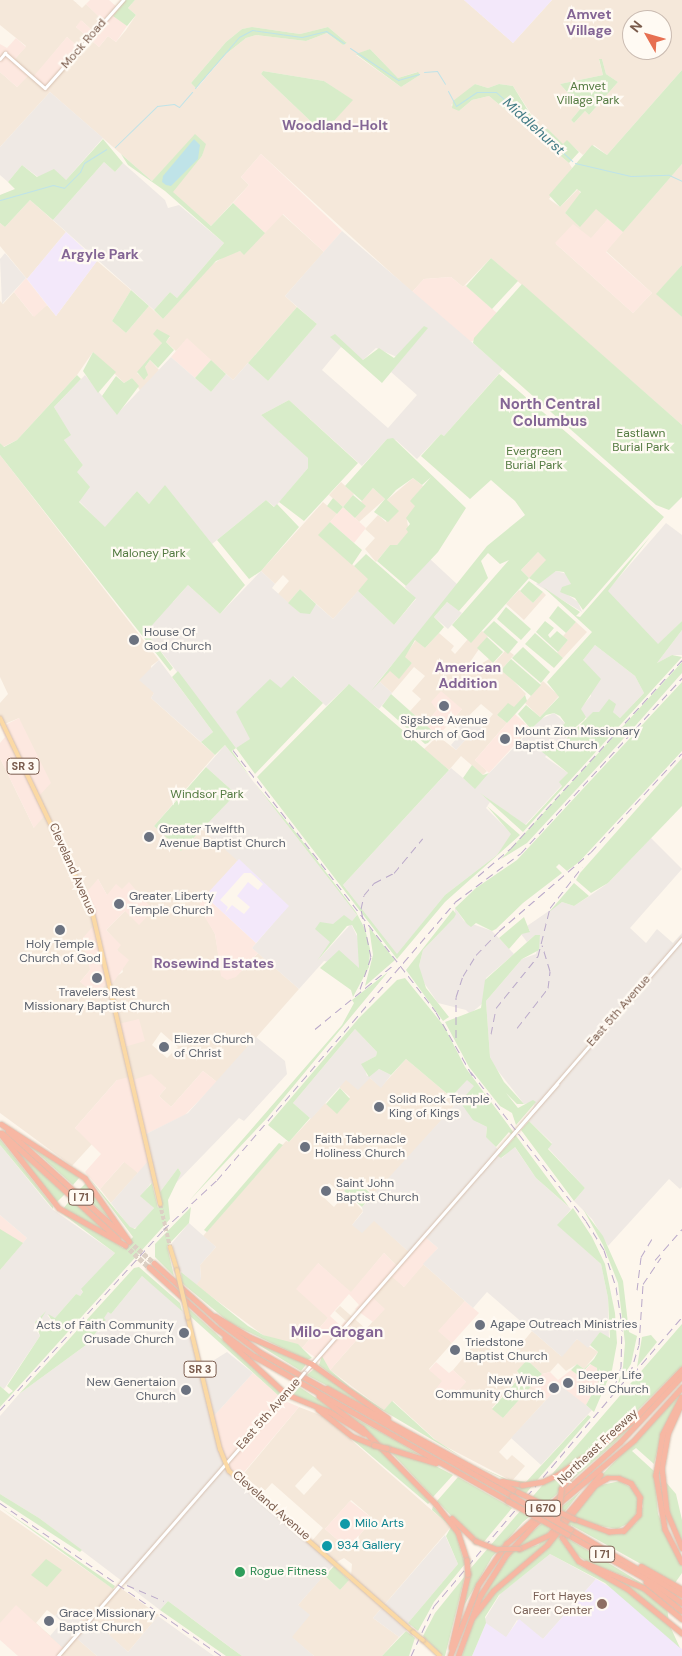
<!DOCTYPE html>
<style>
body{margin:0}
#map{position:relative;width:682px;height:1656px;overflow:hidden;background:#fdf6ec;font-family:"DM Sans",sans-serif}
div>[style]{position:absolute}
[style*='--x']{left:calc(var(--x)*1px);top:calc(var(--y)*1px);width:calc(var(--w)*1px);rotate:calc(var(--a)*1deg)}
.residential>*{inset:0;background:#f5e8da}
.commercial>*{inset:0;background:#fde8e0}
.industrial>*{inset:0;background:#efe9e4}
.education>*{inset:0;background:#f3e8fa}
.green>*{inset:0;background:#d8ecc9}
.water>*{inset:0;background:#bfe3e8}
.stream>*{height:1px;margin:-0.5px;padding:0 0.5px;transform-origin:0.5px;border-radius:0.5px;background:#bfe3e8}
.primary-tunnel>*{height:4px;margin-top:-2px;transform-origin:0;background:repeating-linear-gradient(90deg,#dcd0c4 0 4px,transparent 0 6px)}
.motorway-tunnel>*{height:4.5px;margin-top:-2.25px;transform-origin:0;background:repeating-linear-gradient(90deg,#dcd0c4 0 4.5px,transparent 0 6.5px)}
.roads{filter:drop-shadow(0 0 1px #d6c0b0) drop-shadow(0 0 1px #d6c0b0)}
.secondary>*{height:2.5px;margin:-1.25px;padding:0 1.25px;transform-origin:1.25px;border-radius:1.25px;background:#fff}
.primary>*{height:4px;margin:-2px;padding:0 2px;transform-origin:2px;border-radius:2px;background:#fbd9a5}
.motorway>*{height:4.5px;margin:-2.25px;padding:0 2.25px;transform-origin:2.25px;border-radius:2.25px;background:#f7b7a3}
.rail>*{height:1px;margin-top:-0.5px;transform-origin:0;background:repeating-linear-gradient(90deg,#b9a8c9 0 8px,transparent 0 13px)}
.bridges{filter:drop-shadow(0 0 1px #d6c0b0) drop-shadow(0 0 1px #d6c0b0)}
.secondary-bridge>*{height:2.5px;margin:-1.25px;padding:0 1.25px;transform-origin:1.25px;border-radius:1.25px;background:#fff}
.primary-bridge>*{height:4px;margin:-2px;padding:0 2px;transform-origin:2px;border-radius:2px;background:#fbd9a5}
.motorway-bridge>*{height:4.5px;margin:-2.25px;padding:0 2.25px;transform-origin:2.25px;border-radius:2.25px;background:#f7b7a3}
.dots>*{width:14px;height:14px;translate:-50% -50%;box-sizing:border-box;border:2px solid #fffaf3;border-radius:50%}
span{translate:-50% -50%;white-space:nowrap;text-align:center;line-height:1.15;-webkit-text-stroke:4.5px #fffaf3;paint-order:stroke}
.shield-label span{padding:1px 4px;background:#fffaf3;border:1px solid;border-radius:4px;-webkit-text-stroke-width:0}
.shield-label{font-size:11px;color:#7a5c4d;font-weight:700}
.street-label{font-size:12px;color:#7a5c4d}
.park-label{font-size:12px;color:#537a41}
.worship-label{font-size:12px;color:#5b616d}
.left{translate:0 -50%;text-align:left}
.right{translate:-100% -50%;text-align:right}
.culture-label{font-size:12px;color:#0d838f}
.leisure-label{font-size:12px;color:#27864d}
.education-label{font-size:12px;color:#785e54}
.neighbourhood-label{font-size:14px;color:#846695;font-weight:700}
.water-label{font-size:14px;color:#437c86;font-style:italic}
.quarter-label{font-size:15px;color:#846695;font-weight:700}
.north{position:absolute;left:622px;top:10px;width:50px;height:50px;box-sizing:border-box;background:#fffaf3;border:1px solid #cabbb1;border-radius:50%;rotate:308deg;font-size:14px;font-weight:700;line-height:20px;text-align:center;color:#7a5c4d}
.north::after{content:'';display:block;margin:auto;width:18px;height:22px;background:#e76f51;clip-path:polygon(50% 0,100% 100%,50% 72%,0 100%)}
</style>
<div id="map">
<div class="residential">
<div style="clip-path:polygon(evenodd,0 0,73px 0,82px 8px,86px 4px,104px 21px,94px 32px,82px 21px,76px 27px,99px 47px,108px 36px,116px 42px,126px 30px,136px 15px,128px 8px,135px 0,464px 0,513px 43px,552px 0,682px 0,682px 70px,607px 155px,594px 145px,583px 155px,567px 141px,563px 145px,548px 129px,542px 131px,513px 86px,499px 84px,488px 88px,475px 84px,451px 105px,459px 111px,472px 100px,489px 96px,569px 163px,572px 168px,549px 199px,560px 207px,578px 189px,581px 194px,565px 213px,580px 226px,596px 208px,608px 219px,591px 239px,573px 225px,556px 244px,633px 313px,652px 293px,606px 251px,682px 164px,682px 265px,657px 294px,682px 317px,682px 425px,491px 258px,463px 287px,451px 277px,424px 279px,412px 292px,261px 154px,241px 177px,249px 185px,211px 226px,172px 192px,202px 156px,205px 144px,195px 135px,152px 181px,50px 92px,0 147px,0 72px,17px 87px,29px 74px,14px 60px,26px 46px,0 25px,0 0,632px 20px,662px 20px,662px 50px,632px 50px,632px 20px,0 0,253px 27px,300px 34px,328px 27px,347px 43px,343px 45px,327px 33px,306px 41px,256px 35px,246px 38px,226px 54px,197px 88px,191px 83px,226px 42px,242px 29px,253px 27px,0 0,67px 37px,79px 48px,45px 88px,34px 77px,67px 37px,0 0,370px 49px,398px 78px,417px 72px,420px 75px,401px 87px,356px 55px,370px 49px,0 0,602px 59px,606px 74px,618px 82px,589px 115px,585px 111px,574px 123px,571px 120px,581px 108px,560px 84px,603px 75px,599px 60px,602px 59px,0 0,263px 71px,324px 81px,352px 100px,323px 133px,261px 74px,263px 71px)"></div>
<div style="clip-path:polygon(30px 200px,66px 232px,27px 279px,0 246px,0 223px,5px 227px)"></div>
<div style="clip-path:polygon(282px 214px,324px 252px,285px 296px,297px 307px,233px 380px,187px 339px,176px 351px,166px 342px,170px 337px,160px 332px,162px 343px,158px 350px,137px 373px,144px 379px,147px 377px,145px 367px,150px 360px,159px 370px,141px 392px,132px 378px,124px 383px,93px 352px,77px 375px,17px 440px,3px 447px,0 443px,0 301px,3px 304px,14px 292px,33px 316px,47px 305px,56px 316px,97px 261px,131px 290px,112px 321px,126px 333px,149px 306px,163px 319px,210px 266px,225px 256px,240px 251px,244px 254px)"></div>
<div style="clip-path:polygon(evenodd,0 455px,159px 660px,151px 666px,154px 693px,151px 698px,215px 755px,154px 826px,181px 851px,202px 829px,239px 859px,200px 904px,215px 934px,222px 976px,242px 971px,258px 953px,299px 989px,217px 1082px,203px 1071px,171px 1107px,159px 1096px,166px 1088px,149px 1077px,130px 1081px,117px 1080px,75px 1128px,93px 1143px,72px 1166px,0 1113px,0 758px,34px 828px,38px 797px,19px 718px,0 726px,0 703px,8px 694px,0 677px,0 455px,98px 879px,107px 895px,122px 889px,125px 911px,106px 930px,120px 945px,117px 949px,123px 972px,108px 982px,80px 982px,90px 970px,94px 925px,89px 906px,98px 879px,0 455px,161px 1032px,178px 1047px,167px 1058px,152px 1045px,161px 1032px)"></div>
<div style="clip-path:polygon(413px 478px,423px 486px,411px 501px,416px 506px,407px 520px,409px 532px,397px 545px,390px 545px,376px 562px,365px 549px,375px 538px,365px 529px,378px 515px,386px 522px,387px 500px)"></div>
<div style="clip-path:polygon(341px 482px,354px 494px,343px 507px,329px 495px)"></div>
<div style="clip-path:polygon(373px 488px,385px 499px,359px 522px,355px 518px,365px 506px,361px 502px)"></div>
<div style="clip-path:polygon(323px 502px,337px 514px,319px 535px,369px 579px,333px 619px,300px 589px,288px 603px,278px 594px,289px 581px,283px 575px,275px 584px,261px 571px)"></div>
<div style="clip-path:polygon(538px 552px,547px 560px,529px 578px,521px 570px)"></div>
<div style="clip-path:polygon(519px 590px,533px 603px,543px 592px,546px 595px,524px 620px,506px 604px)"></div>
<div style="clip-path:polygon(576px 622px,587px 632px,563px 658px,557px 653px,568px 640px,563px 636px)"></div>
<div style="clip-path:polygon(482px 631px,488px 636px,468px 665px,476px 667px,489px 659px,494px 663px,505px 651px,510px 652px,514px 655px,502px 669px,526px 694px,514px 708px,497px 715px,507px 723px,475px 760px,487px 771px,483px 775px,461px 756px,449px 770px,424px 749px,438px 736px,456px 750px,467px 738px,471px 741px,493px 714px,481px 704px,456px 728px,450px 723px,462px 709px,436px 706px,437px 710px,425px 724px,410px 711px,421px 699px,412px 691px,425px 676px,414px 667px,392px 693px,379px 681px,390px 670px,399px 678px,412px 663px,404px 657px,416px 640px,425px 648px,439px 633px,454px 646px,451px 650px,455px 654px,468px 639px,471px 642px)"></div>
<div style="clip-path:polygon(543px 681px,559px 696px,540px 717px,525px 703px)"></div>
<div style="clip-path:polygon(406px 1059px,451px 1097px,454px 1106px,375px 1195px,355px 1179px,342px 1194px,329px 1183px,320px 1194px,334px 1207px,346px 1193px,363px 1211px,352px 1225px,374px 1220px,409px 1252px,397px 1266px,384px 1253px,351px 1293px,318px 1263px,328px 1318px,302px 1348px,263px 1335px,196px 1285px,201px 1278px,200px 1265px,216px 1247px,203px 1236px,286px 1141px,289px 1142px,325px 1103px,337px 1113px,350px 1097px,339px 1087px,346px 1079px,370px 1078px,381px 1087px)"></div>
<div style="clip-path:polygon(125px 1161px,138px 1173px,111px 1203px,100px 1189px)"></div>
<div style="clip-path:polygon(423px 1264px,465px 1301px,439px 1331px,452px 1343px,429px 1369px,443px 1381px,436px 1389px,466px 1382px,453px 1370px,479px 1339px,498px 1356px,502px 1352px,509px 1359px,532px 1331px,561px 1356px,577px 1339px,598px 1352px,584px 1369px,577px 1364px,566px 1371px,558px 1363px,550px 1372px,542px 1374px,527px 1360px,517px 1372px,521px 1375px,492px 1408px,503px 1418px,531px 1386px,547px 1399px,499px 1452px,507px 1460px,512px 1455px,525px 1466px,512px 1481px,439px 1443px,393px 1401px,384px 1410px,330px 1370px,361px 1335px,335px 1311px,340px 1306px,366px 1329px,384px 1309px,370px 1297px,390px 1274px,404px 1287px)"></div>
<div style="clip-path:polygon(evenodd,299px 1407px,325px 1417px,451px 1527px,373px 1618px,399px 1637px,382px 1656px,314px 1656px,291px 1637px,298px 1605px,324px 1575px,340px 1590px,351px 1577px,352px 1564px,344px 1558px,335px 1563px,311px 1542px,323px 1528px,272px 1483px,260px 1496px,240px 1478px,299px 1407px,313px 1466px,322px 1475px,304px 1495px,295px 1486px,313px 1466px,299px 1407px,351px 1500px,373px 1519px,348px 1549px,325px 1529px,351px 1500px)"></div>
<div style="clip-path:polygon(0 1510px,115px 1590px,119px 1587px,159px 1615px,128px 1652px,91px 1619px,86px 1624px,64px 1606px,55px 1616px,47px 1610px,36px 1623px,64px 1648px,75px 1637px,97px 1656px,21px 1656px,0 1624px)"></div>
</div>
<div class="commercial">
<div style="clip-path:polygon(90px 0,109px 0,118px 8px,116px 15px,127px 26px,116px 42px,108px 36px,99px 47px,76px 27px,81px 20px,94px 32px,103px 21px,86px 4px)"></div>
<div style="clip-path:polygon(67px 37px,80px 48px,46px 88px,33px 77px)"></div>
<div style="clip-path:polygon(16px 38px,26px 47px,14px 60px,30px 74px,17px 87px,0 72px,0 44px,7px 48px)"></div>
<div style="clip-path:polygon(261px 154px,342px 231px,324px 252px,283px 214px,265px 233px,233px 203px,249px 185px,241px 177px)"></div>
<div style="clip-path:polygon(608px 219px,623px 232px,606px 252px,652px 293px,633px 313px,555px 243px,573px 224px,591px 238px)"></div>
<div style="clip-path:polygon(451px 277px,463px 287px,465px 285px,497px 313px,473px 341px,469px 342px,412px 292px,424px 279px)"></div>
<div style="clip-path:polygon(26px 278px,47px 305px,34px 317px,14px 292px)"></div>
<div style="clip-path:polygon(187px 338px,211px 360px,195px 378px,171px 357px)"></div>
<div style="clip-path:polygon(343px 507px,366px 528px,354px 543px,330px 522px)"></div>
<div style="clip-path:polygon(441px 691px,462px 709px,438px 736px,425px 724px,437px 710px,431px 702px)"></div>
<div style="clip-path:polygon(515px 714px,530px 728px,489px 773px,475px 760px)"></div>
<div style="clip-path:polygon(19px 718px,51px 783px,38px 797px,46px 814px,34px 828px,0 758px,0 743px,5px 737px,1px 727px)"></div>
<div style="clip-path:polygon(98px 879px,107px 895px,116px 884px,122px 889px,129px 882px,153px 910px,139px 925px,125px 911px,106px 930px,121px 945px,117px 950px,129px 960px,110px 987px,108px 982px,96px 995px,80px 982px,90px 970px,82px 939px,94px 925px,84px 895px)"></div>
<div style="clip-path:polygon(205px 896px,256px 943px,252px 948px,258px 953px,236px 977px,227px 980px,221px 976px,215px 934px,201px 911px,200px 904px)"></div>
<div style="clip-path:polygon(139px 1019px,145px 1041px,124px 1047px,118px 1024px)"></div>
<div style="clip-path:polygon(203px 1071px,217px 1082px,185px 1115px,144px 1135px,150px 1160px,138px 1173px,124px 1162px,100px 1189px,85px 1172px,101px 1154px,75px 1128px,117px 1080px,129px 1077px,130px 1081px,151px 1074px,166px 1088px,159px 1096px,171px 1107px)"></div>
<div style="clip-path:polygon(0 1215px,27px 1238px,0 1270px)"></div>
<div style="clip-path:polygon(424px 1236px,438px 1248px,404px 1287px,390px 1275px,371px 1296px,385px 1309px,373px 1322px,355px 1309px,359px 1305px,349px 1294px,330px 1316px,341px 1326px,345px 1321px,361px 1335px,330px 1370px,322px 1357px,319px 1360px,302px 1348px,328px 1318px,296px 1289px,318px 1263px,351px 1292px,384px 1253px,397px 1266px)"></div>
<div style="clip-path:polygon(465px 1301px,479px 1313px,452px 1343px,438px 1331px)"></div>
<div style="clip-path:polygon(436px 1362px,449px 1373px,453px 1370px,466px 1382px,450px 1401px,436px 1389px,442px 1381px,429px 1370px)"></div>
<div style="clip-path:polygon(592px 1363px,597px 1368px,598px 1383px,585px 1407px,560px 1385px,547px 1399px,531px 1386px,542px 1374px,550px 1372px,558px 1380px,571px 1370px,579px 1376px)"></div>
<div style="clip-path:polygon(253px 1373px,285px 1401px,299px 1407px,239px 1478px,227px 1467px,212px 1418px)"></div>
<div style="clip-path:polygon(350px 1501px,373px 1519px,348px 1549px,325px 1529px)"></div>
<div style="clip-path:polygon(16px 1605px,64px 1649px,58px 1656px,18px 1656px,0 1640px,0 1623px)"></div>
</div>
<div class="industrial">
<div style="clip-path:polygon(50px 92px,103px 138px,66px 180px,38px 177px,22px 165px,8px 182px,0 175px,0 147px)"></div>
<div style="clip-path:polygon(104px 162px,115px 172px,123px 163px,165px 200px,168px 208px,179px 205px,224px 243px,177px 298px,170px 292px,154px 310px,53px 220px)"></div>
<div style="clip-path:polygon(evenodd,342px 231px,503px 369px,444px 436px,441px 434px,417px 459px,396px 440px,387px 439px,362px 466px,289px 400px,261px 415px,303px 452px,308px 458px,308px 468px,275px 507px,266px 500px,212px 544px,165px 486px,149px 504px,137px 491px,105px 528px,79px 501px,77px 471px,83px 465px,64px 440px,70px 435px,54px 407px,85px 375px,117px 414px,171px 357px,211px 392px,226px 374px,233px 380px,248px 363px,268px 381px,317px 324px,285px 296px,342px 231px,427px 328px,391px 372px,417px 395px,388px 428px,322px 370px,341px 347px,363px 360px,376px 348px,397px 357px,427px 328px)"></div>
<div style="clip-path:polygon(5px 253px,26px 278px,2px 304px,0 259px)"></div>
<div style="clip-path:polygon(666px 523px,682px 535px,682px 621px,658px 645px,607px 591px)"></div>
<div style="clip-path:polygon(430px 559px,458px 585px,371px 690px,379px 681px,392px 693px,379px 709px,348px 685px,326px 706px,294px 676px,250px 740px,236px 748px,146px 632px,138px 594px,173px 602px,188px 585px,220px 614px,261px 571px,275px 584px,272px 588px,300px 613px,316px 604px,333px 619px,358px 591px,394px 625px,416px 599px,405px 587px)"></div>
<div style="clip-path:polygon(556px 571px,567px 574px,571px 584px,568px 595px,578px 602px,582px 612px,536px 584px)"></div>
<div style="clip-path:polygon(447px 602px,462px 613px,448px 629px,434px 617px)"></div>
<div style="clip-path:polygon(682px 630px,682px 655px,672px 655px,657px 663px)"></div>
<div style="clip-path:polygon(595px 645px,635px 676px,644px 693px,620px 718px,613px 712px,599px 712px,593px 713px,587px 719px,580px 709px,591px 696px,583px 660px)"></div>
<div style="clip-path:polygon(159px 660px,213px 732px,201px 742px,151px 698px,154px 693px,139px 680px)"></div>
<div style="clip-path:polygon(554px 713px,565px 723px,559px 729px,567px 738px,561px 750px,555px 746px,545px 757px,568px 773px,562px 785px,525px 825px,480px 793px,490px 802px,486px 808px,512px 834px,497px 855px,445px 895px,397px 955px,343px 885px,451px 768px,475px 788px,541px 719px)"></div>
<div style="clip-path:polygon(468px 715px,483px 728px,471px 741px,467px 738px,456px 750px,451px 745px,461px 733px,456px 728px)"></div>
<div style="clip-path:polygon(225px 745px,357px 915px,352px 921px,333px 924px,331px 942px,317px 961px,351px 924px,360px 942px,359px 968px,324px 961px,299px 989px,252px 948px,288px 906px,202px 829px,236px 794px,206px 767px)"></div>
<div style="clip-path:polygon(651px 838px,682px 869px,630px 928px,646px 943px,657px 929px,673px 943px,682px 933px,682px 1187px,680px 1189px,669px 1179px,608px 1246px,592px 1219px,574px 1201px,585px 1188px,548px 1148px,552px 1143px,529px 1121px,535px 1102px,524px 1104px,495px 1067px,490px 1057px,486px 1001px,522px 959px,536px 954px,540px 936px,535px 935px,527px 942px,521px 934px,530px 931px,527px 926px,562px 902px,574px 906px,588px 897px,608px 883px)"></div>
<div style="clip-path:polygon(455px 908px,464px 921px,492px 931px,514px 954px,486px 978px,483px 1003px,470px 1014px,466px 1010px,438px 1003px,420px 977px,419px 966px,423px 950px,454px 918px)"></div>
<div style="clip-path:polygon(355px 1029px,377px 1052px,376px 1056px,363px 1063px,367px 1076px,379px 1069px,391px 1075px,381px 1088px,370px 1078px,358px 1090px,346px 1080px,311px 1119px,293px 1103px)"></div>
<div style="clip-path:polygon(256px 1037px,285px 1061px,287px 1074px,244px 1121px,239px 1118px,174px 1185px,181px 1173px,178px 1168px,160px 1192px,151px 1183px,141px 1196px,154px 1208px,138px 1227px,131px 1229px,111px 1203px,149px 1160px,144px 1135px,188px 1113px)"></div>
<div style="clip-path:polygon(467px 1079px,474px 1085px,477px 1122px,487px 1127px,486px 1136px,501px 1153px,499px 1155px,502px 1158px,514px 1146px,536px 1178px,571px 1209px,558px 1225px,601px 1264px,608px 1298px,609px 1339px,600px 1332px,588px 1348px,577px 1339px,562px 1357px,487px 1292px,473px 1308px,465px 1301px,423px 1264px,438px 1248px,424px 1236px,409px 1252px,374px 1221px,362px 1233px,352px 1225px,363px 1212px,362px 1207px,454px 1106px,451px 1097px)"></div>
<div style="clip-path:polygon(0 1145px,52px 1209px,115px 1253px,81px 1290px,83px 1292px,79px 1297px,76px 1294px,55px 1318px,47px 1315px,52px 1321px,48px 1327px,40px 1321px,45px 1312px,35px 1322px,34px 1327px,40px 1336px,4px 1389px,0 1386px,0 1270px,27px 1238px,0 1215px)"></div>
<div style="clip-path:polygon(189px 1223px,216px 1247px,200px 1265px,201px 1279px,196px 1285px,179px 1270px,172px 1243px)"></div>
<div style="clip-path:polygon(142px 1276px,190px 1316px,203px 1367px,227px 1352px,253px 1373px,212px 1418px,227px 1467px,335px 1563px,298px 1605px,310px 1615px,292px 1637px,314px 1656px,242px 1656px,168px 1601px,160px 1610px,39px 1518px,0 1494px,0 1416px,19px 1394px,86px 1345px,106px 1320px,103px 1318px,108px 1312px,111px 1314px)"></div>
<div style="clip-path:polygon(560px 1385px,592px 1410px,541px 1465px,511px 1438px)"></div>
<div style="clip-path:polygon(445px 1535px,458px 1564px,408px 1623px,411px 1626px,399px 1637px,373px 1618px)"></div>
<div style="clip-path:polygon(550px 1554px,596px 1579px,543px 1639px,517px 1620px,506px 1638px,483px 1622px,501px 1593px)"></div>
<div style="clip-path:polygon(64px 1606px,86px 1624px,91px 1618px,128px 1652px,158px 1616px,214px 1656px,97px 1656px,75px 1637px,64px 1649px,50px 1636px,62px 1622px,55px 1616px)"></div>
</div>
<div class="education">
<div style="clip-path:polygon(464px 0,552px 0,513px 43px)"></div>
<div style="clip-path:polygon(66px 232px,97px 261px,56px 316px,27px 279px)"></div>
<div style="clip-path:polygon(evenodd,239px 859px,289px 906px,256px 943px,205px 896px,239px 859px,244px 873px,251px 873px,263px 884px,258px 890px,248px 882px,237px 896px,250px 907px,244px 914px,232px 905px,225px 913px,228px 907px,220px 900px,244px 873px)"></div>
<div style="clip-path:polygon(596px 1579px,613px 1589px,682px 1649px,682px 1656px,472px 1656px,486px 1623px,506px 1637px,519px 1619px,543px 1639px)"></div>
</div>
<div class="green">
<div style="clip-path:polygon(124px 0,135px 0,128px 8px,136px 15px,127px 26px,113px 16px)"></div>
<div style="clip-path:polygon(252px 27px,300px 34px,328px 27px,347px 43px,343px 45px,327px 33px,306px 41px,256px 35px,246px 38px,226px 54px,196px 88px,191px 83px,226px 42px,242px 29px)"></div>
<div style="clip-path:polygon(370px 49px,398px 78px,418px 72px,420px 75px,401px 87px,356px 54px)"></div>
<div style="clip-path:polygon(599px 59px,602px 59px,606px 74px,618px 82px,589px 115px,585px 111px,574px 123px,571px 120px,581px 108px,560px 84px,603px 75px)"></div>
<div style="clip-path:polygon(682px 70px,682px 164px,623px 232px,596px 209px,580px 227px,565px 213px,581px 192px,577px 189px,560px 207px,549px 195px,592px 145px,607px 155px)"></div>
<div style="clip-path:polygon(263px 71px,324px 81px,353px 100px,323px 133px,261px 74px)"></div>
<div style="clip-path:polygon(475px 84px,488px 88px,499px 84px,513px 86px,540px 130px,548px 129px,563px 144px,567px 140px,579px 152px,569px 163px,489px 96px,472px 100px,459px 111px,452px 108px,453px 101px)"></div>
<div style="clip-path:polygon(195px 134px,206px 144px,202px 156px,173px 192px,211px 226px,233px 203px,265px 233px,244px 255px,240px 251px,216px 261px,163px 319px,154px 310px,170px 292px,177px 298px,224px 243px,165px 191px,128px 165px,121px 154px,152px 181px)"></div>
<div style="clip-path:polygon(103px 139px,123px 163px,115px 172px,104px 162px,53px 220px,30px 200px,5px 227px,0 223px,0 195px,15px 189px,8px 182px,22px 165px,37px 177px,54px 169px,66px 180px)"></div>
<div style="clip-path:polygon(491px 258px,518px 281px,492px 309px,466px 286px)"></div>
<div style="clip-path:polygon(682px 265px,682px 317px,656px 294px)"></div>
<div style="clip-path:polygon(522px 284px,682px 425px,682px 497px,669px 510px,656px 505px,473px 343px,474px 338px)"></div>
<div style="clip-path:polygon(131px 290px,149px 306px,126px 333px,112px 321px)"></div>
<div style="clip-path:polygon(297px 307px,317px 324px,268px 381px,248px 363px)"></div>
<div style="clip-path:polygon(424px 326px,428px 328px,382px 383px,330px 337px,335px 334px,363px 360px,379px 348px,394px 358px)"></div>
<div style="clip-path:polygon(157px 329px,170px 336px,166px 342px,174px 350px,158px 368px,150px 360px,145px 367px,148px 375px,144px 380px,137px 372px,162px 343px,153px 334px)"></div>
<div style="clip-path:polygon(93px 352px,116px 372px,98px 393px,83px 371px)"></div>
<div style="clip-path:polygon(211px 360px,226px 374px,211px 392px,195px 378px)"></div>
<div style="clip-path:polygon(evenodd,499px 374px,664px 517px,583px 610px,575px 598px,560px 592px,562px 587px,571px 584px,564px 572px,556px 571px,539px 584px,529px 578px,471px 643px,452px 625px,509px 560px,500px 564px,488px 553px,481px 561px,488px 578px,459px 611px,447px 602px,434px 617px,444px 627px,439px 633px,425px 648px,415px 640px,405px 657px,412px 663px,399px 679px,390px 671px,371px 691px,487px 546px,525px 515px,515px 501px,491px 480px,470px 499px,421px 456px,441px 434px,444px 436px,499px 374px,538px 552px,546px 560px,529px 578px,521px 570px,538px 552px)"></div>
<div style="clip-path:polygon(77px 375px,81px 379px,54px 407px,71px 435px,64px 440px,83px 465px,77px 472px,90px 487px,79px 502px,105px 527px,137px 491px,149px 504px,165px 485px,245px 585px,220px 614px,188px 585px,146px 632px,173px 668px,170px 671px,0 455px,0 443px,4px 447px,17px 440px)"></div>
<div style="clip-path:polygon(116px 376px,124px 383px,132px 378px,139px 386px,117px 415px,102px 396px)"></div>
<div style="clip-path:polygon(289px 400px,358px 463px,304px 521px,279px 502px,308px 468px,308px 458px,261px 415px)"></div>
<div style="clip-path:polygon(393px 438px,466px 508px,438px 552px,406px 586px,377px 561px,390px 545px,397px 545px,408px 532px,406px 529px,410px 524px,406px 518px,415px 506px,410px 501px,431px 477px,422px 485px,413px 478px,396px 490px,387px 500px,399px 511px,388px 522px,374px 512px,385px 499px,373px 488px,362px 501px,345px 486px,387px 439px)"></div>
<div style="clip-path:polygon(353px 495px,366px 506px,355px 518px,343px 507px,337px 514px,327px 506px,333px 498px,343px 507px)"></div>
<div style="clip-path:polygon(266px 500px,274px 507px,277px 504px,299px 527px,261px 571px,249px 579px,217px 540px)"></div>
<div style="clip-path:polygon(330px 522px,362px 550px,352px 565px,318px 535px)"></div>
<div style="clip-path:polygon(650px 537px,608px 591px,658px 644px,682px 621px,682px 630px,657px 663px,672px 655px,682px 657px,523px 832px,480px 793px,526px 825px,562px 786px,559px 782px,568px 773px,541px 751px,552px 746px,561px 750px,567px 738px,593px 712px,599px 712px,609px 699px,616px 704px,613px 712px,620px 718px,644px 693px,635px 676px,595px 645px,583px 660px,601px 679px,581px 709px,586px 717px,584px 720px,565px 736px,559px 729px,565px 723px,560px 716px,554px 713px,546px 715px,518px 741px,530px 728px,518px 714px,526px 705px,540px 717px,559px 697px,547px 682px,592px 632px,543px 587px,580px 612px,576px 616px,580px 617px)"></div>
<div style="clip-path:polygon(366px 554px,416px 598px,394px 625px,358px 591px,368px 579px,354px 566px)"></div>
<div style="clip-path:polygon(529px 581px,543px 592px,533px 603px,520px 591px)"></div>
<div style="clip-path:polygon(300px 589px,316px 604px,310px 614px,300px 613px,288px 603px)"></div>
<div style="clip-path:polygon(558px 606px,576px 622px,566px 633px,549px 618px)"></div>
<div style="clip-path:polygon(506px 607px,531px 629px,521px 640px,497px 619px)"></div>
<div style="clip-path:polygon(494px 621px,518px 642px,508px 654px,483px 632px)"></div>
<div style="clip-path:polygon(545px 621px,554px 628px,548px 635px,550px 638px,557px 631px,568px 640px,558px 652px,536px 632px)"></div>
<div style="clip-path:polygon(535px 633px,563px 658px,554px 668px,525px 644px)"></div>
<div style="clip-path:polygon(487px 637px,503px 652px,493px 663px,477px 648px)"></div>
<div style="clip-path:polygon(523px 647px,550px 672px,541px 683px,512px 658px)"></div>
<div style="clip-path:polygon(511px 659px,541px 685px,531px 696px,503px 672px,502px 669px)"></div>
<div style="clip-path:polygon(682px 662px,682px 673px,636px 725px,527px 843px,501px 859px)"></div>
<div style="clip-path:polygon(178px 671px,236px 748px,250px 739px,236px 712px,270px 679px,281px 688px,293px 676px,323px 703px,255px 774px,236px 748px,232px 751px,251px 778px,225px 745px,215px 755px,201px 742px,213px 732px,172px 677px)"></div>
<div style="clip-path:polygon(682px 682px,682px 751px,579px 862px,567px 871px,559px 864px,556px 867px,562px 873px,523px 903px,496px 929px,492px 931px,476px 923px,471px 927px,467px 924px,455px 908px,476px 888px,517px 860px)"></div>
<div style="clip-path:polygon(349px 684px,449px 770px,343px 885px,397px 954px,445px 895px,497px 855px,511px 834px,487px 806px,520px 835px,445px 902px,397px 959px,257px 777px)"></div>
<div style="clip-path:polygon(391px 694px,436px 734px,428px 743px,425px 744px,382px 706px)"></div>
<div style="clip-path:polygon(525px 695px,527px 701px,507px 723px,497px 715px,508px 703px,514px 707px)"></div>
<div style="clip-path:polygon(682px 758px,682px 806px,608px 883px,591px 893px,576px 880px,580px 873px)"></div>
<div style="clip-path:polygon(472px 765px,483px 775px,489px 773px,475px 789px,463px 778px)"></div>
<div style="clip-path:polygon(206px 767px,236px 794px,181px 851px,154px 826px)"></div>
<div style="clip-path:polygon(253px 781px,298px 835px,356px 912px,365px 929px,370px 949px,369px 967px,353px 997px,351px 990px,320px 968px,339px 950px,359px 968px,357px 934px,352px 925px,347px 926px,317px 961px,330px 942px,315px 929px,320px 922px,333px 924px,344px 915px,352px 921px,357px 915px)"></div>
<div style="clip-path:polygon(574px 883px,589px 896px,574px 906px,562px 902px,549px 912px)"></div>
<div style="clip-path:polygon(453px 910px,456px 914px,454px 918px,423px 950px,419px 966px,426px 988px,449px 1017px,443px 1021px,406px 970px)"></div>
<div style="clip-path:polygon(524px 917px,530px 932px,522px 934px,509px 949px,499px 938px)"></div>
<div style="clip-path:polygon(369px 927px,395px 960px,365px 986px,373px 955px)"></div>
<div style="clip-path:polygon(535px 935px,540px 935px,539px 950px,522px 959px,486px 1001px,490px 1057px,504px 1082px,524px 1104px,517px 1104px,506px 1093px,518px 1108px,533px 1100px,536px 1102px,516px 1125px,512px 1113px,500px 1106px,469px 1067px,445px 1022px,481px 1008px,485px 980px)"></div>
<div style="clip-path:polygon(388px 972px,267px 1118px,189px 1201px,342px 1025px,354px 1003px,352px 1000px)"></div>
<div style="clip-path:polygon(405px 978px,444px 1026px,465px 1067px,569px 1207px,536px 1178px,515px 1147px,501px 1158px,498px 1156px,514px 1138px,509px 1132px,496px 1147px,486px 1137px,487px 1127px,473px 1120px,460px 1102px,474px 1086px,467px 1080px,451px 1097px,406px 1059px,391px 1075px,379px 1069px,369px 1077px,361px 1064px,376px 1056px,377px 1052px,355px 1029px,293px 1103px,310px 1118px,289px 1142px,268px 1125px,359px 1018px,397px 980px)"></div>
<div style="clip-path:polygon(340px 1088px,350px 1099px,337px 1114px,326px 1104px)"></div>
<div style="clip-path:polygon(529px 1121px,552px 1144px,548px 1149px,585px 1188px,574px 1201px,521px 1130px)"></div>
<div style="clip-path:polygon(0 1139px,53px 1206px,53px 1209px,0 1145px)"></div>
<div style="clip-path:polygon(23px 1140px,79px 1176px,79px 1178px,73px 1185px)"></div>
<div style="clip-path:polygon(279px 1143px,283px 1145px,207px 1232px,204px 1230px)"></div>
<div style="clip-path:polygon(14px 1148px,65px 1194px,56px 1203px)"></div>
<div style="clip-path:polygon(178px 1168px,181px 1173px,168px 1200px,170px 1219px,0 1407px,0 1386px,9px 1394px,13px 1391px,7px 1386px,40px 1336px,35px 1322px,46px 1311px,40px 1321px,48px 1327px,52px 1321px,48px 1314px,55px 1318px,76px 1294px,80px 1296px,83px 1292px,81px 1289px,115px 1253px,60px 1212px,95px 1229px,123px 1248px,133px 1237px,90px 1179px,130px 1227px,135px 1229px,154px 1208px,140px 1196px,152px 1183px,158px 1208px,162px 1203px,160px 1192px)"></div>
<div style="clip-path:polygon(355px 1179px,372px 1195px,362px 1207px,344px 1191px)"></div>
<div style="clip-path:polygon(86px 1183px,114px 1220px,112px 1221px,78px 1191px)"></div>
<div style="clip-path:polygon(71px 1199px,106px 1231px,106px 1232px,63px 1209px)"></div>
<div style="clip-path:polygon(191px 1207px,189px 1223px,167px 1246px,174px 1276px,155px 1257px,155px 1244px)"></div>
<div style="clip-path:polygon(573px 1208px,592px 1237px,605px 1264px,615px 1313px,617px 1343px,612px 1370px,594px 1412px,586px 1405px,598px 1383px,597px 1368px,590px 1364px,579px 1376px,571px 1370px,577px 1364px,584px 1369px,594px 1359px,598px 1352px,590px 1345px,600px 1332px,610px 1338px,608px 1298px,601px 1264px,557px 1225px)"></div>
<div style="clip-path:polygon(583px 1209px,603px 1236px,623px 1281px,629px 1332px,637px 1336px,631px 1364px,617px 1386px,623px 1367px,625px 1343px,618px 1283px,603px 1245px)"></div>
<div style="clip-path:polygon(0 1229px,23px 1243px,0 1270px)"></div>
<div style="clip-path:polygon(139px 1267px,180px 1303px,182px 1311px,142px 1276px,111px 1314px,108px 1312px,104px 1318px,106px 1320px,86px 1345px,19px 1394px,134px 1268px)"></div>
<div style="clip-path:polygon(181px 1272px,248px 1326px,263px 1335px,298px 1344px,312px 1358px,307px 1360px,230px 1323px,182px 1283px)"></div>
<div style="clip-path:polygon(188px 1308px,280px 1392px,279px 1396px,190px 1316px)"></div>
<div style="clip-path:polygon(682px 1324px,682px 1366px,626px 1422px,556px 1478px,569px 1470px,557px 1494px,523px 1522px,492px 1557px,462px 1609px,470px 1569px)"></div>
<div style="clip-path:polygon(238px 1332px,306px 1363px,305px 1366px,301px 1371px)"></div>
<div style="clip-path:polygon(651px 1335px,657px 1342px,637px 1367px,642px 1337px)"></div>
<div style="clip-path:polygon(322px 1356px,330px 1370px,350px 1387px,384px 1410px,392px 1401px,434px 1439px,463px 1458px,367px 1401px,319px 1365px)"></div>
<div style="clip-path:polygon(527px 1360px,542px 1374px,503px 1418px,492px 1409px,521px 1376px,517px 1371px)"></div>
<div style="clip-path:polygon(315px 1368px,347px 1391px,380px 1414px,307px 1375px)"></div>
<div style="clip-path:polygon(298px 1386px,333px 1409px,347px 1420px,291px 1394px)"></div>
<div style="clip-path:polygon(682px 1391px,662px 1432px,654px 1464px,636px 1448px,632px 1451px,654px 1471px,658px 1514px,682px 1566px,682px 1573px,675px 1583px,571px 1525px,564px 1536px,643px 1584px,664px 1600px,631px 1579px,587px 1562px,576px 1554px,563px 1535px,559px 1538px,579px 1565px,625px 1589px,670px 1626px,680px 1648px,605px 1583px,550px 1554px,499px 1595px,485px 1617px,486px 1623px,472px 1656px,462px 1656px,473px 1621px,486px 1600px,548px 1547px,597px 1486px,620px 1481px,633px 1489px,638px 1500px,637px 1512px,631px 1522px,617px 1529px,573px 1521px,613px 1534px,625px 1532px,637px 1522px,643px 1506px,636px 1486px,632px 1482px,608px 1477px,597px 1480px)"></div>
<div style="clip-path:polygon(655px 1403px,617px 1441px,564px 1487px,579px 1466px)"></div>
<div style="clip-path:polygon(346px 1413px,397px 1441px,420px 1455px,384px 1446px)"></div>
<div style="clip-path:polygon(588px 1415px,591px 1417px,522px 1498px,510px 1485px,520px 1487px,520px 1483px,506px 1480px,475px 1465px,506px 1479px,526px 1482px)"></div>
<div style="clip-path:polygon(348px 1436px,378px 1448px,430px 1502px,428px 1504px)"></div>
<div style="clip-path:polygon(389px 1450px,432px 1464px,453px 1475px,433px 1497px)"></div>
<div style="clip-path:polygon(458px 1477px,512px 1508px,483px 1543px,460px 1525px,437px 1501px)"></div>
<div style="clip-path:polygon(664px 1480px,676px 1494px,682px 1520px,682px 1543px,670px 1517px)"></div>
<div style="clip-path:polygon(581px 1491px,546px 1535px,519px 1550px,538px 1545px,559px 1526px,550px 1540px,478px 1604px,496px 1574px,522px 1540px)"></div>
<div style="clip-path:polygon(0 1494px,39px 1518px,82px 1550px,80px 1552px,0 1500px)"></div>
<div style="clip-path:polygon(433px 1506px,455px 1531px,465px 1564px,434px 1602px,418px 1631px,408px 1623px,458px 1564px,446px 1536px,451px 1527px,432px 1510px)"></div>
<div style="clip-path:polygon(0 1507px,115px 1586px,113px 1589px)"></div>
<div style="clip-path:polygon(46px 1559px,62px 1570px,47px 1587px,31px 1575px)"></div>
<div style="clip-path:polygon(334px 1566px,349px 1580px,340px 1590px,325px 1576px)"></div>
<div style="clip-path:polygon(591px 1567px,645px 1590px,667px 1607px,669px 1623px,637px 1593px)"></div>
<div style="clip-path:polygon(465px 1576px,445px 1656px,443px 1656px,423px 1636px,435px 1613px)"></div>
<div style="clip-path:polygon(168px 1601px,231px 1648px,242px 1656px,226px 1656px,160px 1610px)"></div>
<div style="clip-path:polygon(406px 1631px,415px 1638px,409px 1656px,382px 1656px)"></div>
</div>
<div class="water">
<div style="clip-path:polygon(194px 139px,200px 145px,198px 159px,171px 186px,166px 185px,162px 182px,163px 176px)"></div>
</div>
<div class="stream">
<div style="--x:350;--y:48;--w:58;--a:33.7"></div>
<div style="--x:398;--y:80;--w:22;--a:-16"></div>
<div style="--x:424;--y:72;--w:13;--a:-4"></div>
<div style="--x:437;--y:71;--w:15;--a:58"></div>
<div style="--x:195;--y:88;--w:67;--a:-49.2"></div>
<div style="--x:239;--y:37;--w:15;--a:-28"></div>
<div style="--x:252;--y:30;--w:50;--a:8"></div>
<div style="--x:302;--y:37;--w:25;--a:-14"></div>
<div style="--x:326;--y:31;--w:22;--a:34"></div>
<div style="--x:448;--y:91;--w:17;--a:62"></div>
<div style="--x:456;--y:106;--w:25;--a:-34"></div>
<div style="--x:477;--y:92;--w:19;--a:0"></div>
<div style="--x:496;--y:92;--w:103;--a:42.2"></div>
<div style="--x:115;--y:147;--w:59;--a:-44.3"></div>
<div style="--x:157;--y:106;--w:17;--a:-7"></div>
<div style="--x:174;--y:104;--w:6;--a:31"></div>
<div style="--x:179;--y:107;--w:20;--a:-49"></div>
<div style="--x:575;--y:163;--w:57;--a:13.1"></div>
<div style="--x:631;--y:176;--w:38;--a:-2"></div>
<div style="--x:669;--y:175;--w:14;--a:25"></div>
<div style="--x:0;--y:200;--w:55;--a:-15.8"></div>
<div style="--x:53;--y:185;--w:11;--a:15"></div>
<div style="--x:64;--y:188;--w:23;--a:-45"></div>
<div style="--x:80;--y:172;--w:10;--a:-66"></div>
<div style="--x:84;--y:163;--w:26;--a:-32"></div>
</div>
<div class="primary-tunnel">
<div style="--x:160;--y:1204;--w:44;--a:76.9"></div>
</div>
<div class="motorway-tunnel">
<div style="--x:129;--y:1241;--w:33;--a:41"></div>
<div style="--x:125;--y:1245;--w:33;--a:43"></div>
</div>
<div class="roads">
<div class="secondary">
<div style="--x:0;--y:59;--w:8;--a:-50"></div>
<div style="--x:5;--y:53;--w:53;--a:41.2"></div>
<div style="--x:45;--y:88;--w:118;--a:-48.4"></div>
<div style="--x:480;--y:1172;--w:308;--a:-49.1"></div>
<div style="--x:304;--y:1373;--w:384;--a:-48.8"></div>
<div style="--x:58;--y:1656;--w:353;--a:-48.9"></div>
</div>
<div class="primary">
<div style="--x:0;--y:718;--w:214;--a:64.5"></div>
<div style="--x:92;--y:911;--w:301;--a:76.9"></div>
<div style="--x:170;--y:1247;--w:24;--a:73"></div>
<div style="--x:188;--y:1318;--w:135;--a:76.3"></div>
<div style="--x:220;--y:1449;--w:24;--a:68"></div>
<div style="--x:229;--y:1471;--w:244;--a:41.2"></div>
<div style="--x:423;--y:1640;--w:23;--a:43"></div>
</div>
<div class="motorway">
<div style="--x:1;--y:1124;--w:100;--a:32.7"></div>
<div style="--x:85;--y:1178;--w:77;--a:55.1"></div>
<div style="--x:8;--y:1131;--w:158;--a:42.2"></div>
<div style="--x:0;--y:1133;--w:95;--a:51.8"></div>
<div style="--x:59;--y:1208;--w:76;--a:29.3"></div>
<div style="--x:2;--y:1133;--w:157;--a:42.4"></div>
<div style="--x:154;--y:1263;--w:90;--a:41.8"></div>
<div style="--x:221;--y:1323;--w:49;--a:36.6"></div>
<div style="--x:260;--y:1352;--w:290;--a:29.7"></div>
<div style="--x:149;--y:1267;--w:91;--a:42.3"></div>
<div style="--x:216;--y:1328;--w:47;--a:36.4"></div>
<div style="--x:254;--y:1356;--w:292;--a:29.7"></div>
<div style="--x:215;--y:1316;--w:41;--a:31"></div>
<div style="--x:250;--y:1337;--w:68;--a:23.5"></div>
<div style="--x:312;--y:1364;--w:93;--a:35.4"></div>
<div style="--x:225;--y:1338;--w:83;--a:42.6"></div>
<div style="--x:286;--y:1394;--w:48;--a:22.2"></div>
<div style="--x:330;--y:1412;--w:40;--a:32"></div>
<div style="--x:327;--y:1388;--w:217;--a:28.6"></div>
<div style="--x:319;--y:1396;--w:54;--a:36.7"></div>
<div style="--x:362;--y:1428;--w:106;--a:45.8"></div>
<div style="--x:436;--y:1504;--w:36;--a:52"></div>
<div style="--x:458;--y:1532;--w:29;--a:72"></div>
<div style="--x:682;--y:1397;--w:42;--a:117.2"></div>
<div style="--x:663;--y:1434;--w:42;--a:99.7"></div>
<div style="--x:656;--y:1475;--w:55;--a:80.5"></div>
<div style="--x:665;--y:1529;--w:37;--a:63"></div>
<div style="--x:682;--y:1403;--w:35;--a:114"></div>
<div style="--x:668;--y:1435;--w:34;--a:100"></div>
<div style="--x:662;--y:1468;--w:44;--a:83.5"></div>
<div style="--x:667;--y:1512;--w:39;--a:67"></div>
<div style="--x:318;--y:1409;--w:43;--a:38.5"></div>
<div style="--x:352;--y:1436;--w:24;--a:22"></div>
<div style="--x:387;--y:1448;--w:51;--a:17"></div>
<div style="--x:557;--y:1475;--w:29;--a:-34"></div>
<div style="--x:502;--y:1481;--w:20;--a:11"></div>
<div style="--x:561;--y:1489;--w:30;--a:-56"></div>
<div style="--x:578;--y:1464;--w:70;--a:-38.7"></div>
<div style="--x:633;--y:1420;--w:71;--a:-46.1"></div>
<div style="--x:452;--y:1518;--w:33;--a:44"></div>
<div style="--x:570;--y:1529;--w:130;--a:30.5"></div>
<div style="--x:567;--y:1534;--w:101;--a:29.6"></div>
<div style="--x:655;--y:1584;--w:33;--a:35"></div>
<div style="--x:562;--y:1537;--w:29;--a:55"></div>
<div style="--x:579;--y:1561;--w:56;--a:29.7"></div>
<div style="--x:628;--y:1589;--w:70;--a:39.2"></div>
<div style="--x:519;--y:1549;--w:33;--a:-25"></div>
<div style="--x:549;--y:1535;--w:79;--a:-49.6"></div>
<div style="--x:586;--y:1563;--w:63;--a:23.3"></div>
<div style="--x:644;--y:1588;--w:49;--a:39.2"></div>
<div style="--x:641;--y:1566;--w:47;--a:29.3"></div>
<div style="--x:646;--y:1582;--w:46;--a:38.9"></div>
<div style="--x:472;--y:1618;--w:34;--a:-52"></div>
<div style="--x:493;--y:1591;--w:71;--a:-40.4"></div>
<div style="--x:547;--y:1545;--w:77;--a:-51.3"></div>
<div style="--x:595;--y:1485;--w:14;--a:-30"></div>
<div style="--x:607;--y:1478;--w:12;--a:0"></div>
<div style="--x:619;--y:1478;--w:13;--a:23"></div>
<div style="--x:631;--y:1483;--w:17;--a:57"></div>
<div style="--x:640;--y:1497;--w:18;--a:93"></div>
<div style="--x:639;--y:1515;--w:22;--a:133"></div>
<div style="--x:624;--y:1531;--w:15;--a:176"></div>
<div style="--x:609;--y:1532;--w:37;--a:-160"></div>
<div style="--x:451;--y:1648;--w:76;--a:-77.1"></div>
<div style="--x:450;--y:1656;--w:76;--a:-68.5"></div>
<div style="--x:478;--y:1585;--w:50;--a:-55.7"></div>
<div style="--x:506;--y:1544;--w:153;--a:-41.8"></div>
<div style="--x:620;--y:1442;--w:91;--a:-46.8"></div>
<div style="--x:458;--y:1656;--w:64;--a:-69.9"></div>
<div style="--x:480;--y:1596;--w:49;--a:-57.6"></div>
<div style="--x:506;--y:1555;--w:42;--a:-46.9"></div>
<div style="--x:535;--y:1524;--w:130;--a:-40.3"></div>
<div style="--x:634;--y:1440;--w:72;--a:-47.8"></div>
</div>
</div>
<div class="rail">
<div style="--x:233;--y:750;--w:331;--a:52.2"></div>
<div style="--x:436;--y:1012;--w:76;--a:60.1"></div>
<div style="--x:478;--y:876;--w:43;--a:-40.3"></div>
<div style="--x:511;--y:848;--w:254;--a:-47.7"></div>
<div style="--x:360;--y:989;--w:34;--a:-71"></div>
<div style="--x:371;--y:957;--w:49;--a:-101.8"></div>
<div style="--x:361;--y:909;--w:14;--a:-78"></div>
<div style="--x:364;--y:895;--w:16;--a:-50"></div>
<div style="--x:374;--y:883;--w:22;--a:-27"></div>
<div style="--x:394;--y:873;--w:45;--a:-50.4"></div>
<div style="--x:517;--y:1028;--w:51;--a:-52.2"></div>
<div style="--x:548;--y:988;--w:17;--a:-83"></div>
<div style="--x:550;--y:971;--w:27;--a:-107"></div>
<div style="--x:315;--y:1029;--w:99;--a:-39.3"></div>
<div style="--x:491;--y:1034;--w:26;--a:-79"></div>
<div style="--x:496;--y:1008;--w:67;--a:-51.1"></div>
<div style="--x:538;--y:956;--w:49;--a:-76"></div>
<div style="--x:550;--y:908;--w:52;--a:-52"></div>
<div style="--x:456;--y:1038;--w:41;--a:-90"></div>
<div style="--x:456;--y:997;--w:22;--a:-72"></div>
<div style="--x:463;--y:976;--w:25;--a:-58"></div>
<div style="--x:476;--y:955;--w:33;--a:-46"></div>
<div style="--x:499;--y:931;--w:121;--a:-40.7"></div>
<div style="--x:591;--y:852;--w:134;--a:-47.4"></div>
<div style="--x:471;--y:1072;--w:188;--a:52.3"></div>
<div style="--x:586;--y:1221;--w:34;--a:58"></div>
<div style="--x:604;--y:1250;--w:39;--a:72"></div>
<div style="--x:616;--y:1287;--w:36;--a:81"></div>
<div style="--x:622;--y:1323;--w:44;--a:91.3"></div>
<div style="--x:621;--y:1367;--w:25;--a:108"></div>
<div style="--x:655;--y:1260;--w:41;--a:-48.9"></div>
<div style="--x:637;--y:1290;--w:33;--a:-83"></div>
<div style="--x:641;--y:1257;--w:21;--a:-59"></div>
<div style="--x:633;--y:1374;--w:75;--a:-49.3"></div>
<div style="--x:0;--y:1410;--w:243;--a:-47.8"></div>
<div style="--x:163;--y:1230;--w:74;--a:-42.8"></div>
<div style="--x:217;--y:1180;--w:366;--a:-49.4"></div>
<div style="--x:455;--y:902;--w:82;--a:-36.6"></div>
<div style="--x:521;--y:853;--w:238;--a:-47.4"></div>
<div style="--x:0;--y:1503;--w:270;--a:34.6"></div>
<div style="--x:127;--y:1585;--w:40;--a:23.4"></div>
<div style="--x:411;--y:1656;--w:55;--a:-65.3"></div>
<div style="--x:434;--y:1606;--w:304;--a:-49.8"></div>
<div style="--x:630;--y:1374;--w:30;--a:-73"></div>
<div style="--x:639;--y:1345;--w:61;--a:-86.2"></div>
<div style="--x:643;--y:1284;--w:32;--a:-56"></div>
</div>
<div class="bridges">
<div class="secondary-bridge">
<div style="--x:290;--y:1390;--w:22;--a:-51"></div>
</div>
<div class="primary-bridge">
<div style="--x:177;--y:1270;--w:49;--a:77.1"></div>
<div style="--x:413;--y:1632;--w:13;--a:39"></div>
</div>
<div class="motorway-bridge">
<div style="--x:374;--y:1445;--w:13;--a:13"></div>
<div style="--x:522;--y:1485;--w:20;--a:-9"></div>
<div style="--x:542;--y:1482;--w:17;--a:-25"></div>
<div style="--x:518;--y:1492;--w:62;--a:25.7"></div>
<div style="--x:512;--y:1496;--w:67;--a:29.6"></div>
<div style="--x:508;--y:1501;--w:68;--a:29.2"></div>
<div style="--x:557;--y:1522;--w:33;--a:-83"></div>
<div style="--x:476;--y:1541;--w:22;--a:22"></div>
<div style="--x:496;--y:1549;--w:23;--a:0"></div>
<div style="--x:467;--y:1560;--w:14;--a:86"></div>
</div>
</div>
<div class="dots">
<div style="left:134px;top:640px;background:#6b7280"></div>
<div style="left:444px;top:706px;background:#6b7280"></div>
<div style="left:505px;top:739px;background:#6b7280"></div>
<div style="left:149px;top:837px;background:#6b7280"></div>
<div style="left:119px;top:904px;background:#6b7280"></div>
<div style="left:60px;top:930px;background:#6b7280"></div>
<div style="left:97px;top:978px;background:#6b7280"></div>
<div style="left:164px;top:1047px;background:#6b7280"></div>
<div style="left:379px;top:1107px;background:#6b7280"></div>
<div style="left:305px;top:1147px;background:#6b7280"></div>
<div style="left:326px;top:1191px;background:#6b7280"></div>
<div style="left:480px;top:1325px;background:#6b7280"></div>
<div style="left:184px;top:1333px;background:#6b7280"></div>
<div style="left:455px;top:1350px;background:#6b7280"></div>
<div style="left:568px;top:1383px;background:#6b7280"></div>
<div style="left:554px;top:1388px;background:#6b7280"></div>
<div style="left:186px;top:1390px;background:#6b7280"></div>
<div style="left:345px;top:1524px;background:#0f9aa8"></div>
<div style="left:327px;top:1546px;background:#0f9aa8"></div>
<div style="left:240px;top:1572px;background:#2e9e5b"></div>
<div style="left:602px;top:1604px;background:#8d6e63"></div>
<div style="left:49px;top:1621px;background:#6b7280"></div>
</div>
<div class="shield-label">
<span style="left:23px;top:766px">SR 3</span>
<span style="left:81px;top:1197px">I 71</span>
<span style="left:200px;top:1369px">SR 3</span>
<span style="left:543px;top:1508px">I 670</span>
<span style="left:602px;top:1554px">I 71</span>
</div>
<div class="street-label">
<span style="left:84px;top:44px;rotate:-49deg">Mock Road</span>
<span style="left:72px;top:869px;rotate:66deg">Cleveland Avenue</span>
<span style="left:619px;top:1011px;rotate:-49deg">East 5th Avenue</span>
<span style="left:269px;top:1414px;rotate:-49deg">East 5th Avenue</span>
<span style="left:598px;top:1447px;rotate:-43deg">Northeast Freeway</span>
<span style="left:271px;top:1506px;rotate:41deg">Cleveland Avenue</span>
</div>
<div class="park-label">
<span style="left:588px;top:94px">Amvet<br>Village Park</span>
<span style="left:641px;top:441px">Eastlawn<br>Burial Park</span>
<span style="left:534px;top:459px">Evergreen<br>Burial Park</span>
<span style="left:149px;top:554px">Maloney Park</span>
<span style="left:207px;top:795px">Windsor Park</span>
</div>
<div class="worship-label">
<span class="left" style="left:144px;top:640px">House Of<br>God Church</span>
<span style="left:444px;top:728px">Sigsbee Avenue<br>Church of God</span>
<span class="left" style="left:515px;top:739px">Mount Zion Missionary<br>Baptist Church</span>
<span class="left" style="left:159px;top:837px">Greater Twelfth<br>Avenue Baptist Church</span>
<span class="left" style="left:129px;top:904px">Greater Liberty<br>Temple Church</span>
<span style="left:60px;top:952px">Holy Temple<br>Church of God</span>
<span style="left:97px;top:1000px">Travelers Rest<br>Missionary Baptist Church</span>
<span class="left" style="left:174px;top:1047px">Eliezer Church<br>of Christ</span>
<span class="left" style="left:389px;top:1107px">Solid Rock Temple<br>King of Kings</span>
<span class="left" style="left:315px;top:1147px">Faith Tabernacle<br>Holiness Church</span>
<span class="left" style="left:336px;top:1191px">Saint John<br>Baptist Church</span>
<span class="left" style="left:490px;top:1325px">Agape Outreach Ministries</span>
<span class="right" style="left:174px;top:1333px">Acts of Faith Community<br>Crusade Church</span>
<span class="left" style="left:465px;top:1350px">Triedstone<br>Baptist Church</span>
<span class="left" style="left:578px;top:1383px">Deeper Life<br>Bible Church</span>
<span class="right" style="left:544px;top:1388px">New Wine<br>Community Church</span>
<span class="right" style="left:176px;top:1390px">New Genertaion<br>Church</span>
<span class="left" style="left:59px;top:1621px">Grace Missionary<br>Baptist Church</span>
</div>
<div class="culture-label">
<span class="left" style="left:355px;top:1524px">Milo Arts</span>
<span class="left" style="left:337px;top:1546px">934 Gallery</span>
</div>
<div class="leisure-label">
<span class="left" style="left:250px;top:1572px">Rogue Fitness</span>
</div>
<div class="education-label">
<span class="right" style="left:592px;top:1604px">Fort Hayes<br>Career Center</span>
</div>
<div class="neighbourhood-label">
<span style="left:589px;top:22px">Amvet<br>Village</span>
<span style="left:335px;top:125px">Woodland-Holt</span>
<span style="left:100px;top:254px">Argyle Park</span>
<span style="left:468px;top:675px">American<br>Addition</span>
<span style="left:214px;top:963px">Rosewind Estates</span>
</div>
<div class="water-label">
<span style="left:534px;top:126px;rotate:42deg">Middlehurst</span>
</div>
<div class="quarter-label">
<span style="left:550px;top:413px">North Central<br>Columbus</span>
<span style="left:337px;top:1333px">Milo-Grogan</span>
</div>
<div class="north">N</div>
</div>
